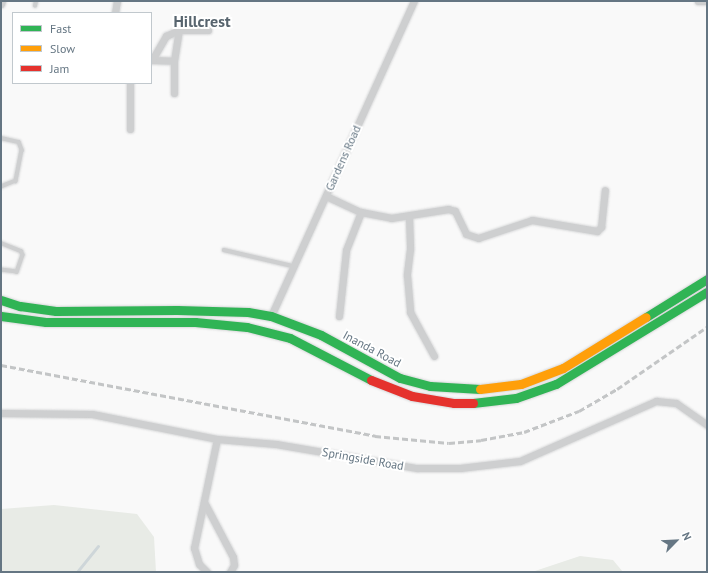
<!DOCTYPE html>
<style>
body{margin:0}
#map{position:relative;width:708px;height:573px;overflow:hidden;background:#f9f9f9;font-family:"PT Sans",sans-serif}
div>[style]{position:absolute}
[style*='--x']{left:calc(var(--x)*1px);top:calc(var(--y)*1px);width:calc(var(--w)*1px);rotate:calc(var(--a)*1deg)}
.green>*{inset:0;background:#e8ebe6}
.stream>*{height:2.5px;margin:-1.25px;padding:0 1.25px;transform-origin:1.25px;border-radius:1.25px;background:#ced6d9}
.roads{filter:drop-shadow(0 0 1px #d5d6d7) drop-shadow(0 0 1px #d5d6d7)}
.lane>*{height:3.5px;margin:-1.75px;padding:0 1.75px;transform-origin:1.75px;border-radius:1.75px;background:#cecfd0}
.street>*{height:7px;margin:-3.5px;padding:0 3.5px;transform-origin:3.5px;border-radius:3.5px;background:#cecfd0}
.fast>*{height:9px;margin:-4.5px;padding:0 4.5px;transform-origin:4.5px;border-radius:4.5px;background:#30b455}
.slow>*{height:9px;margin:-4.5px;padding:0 4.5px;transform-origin:4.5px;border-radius:4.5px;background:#ff9f0a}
.jam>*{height:9px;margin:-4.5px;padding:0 4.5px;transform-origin:4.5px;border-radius:4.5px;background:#e5322d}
.rail>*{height:2.5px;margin-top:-1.25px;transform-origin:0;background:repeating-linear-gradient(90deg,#c3c5c6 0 6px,transparent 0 9px)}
span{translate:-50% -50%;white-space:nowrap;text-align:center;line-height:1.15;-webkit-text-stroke:4px #fff;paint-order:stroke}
.street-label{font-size:12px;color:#657683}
.district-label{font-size:16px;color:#57646e;font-weight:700}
.frame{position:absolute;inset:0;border:2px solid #657683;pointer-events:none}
.legend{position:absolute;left:12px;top:12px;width:140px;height:72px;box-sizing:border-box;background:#fff;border:1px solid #c1c8cd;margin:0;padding:5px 7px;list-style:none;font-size:12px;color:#657683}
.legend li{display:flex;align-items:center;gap:8px;height:20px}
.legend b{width:20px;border:1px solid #c1c8cd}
.north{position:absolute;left:656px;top:521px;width:40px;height:40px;-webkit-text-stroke:3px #fff;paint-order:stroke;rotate:66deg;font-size:11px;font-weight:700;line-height:16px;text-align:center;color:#657683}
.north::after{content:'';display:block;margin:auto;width:14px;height:18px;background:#657683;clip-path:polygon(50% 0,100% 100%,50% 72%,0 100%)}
</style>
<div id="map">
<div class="green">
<div style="clip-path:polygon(54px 505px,137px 514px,154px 537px,156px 572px,1px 572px,1px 509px)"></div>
<div style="clip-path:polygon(580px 556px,613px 560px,623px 572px,532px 572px)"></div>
</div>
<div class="stream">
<div style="--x:77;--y:572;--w:33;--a:-51"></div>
</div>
<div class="roads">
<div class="lane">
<div style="--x:35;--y:6;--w:5;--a:-79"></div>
<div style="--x:1;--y:138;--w:18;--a:13"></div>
<div style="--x:19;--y:142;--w:9;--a:69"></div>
<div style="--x:22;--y:150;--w:32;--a:101"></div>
<div style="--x:16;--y:181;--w:16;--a:158"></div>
<div style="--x:1;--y:243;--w:22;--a:22"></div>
<div style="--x:21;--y:251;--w:4;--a:63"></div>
<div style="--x:23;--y:255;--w:18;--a:109"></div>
<div style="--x:17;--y:272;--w:16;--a:-173"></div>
<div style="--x:224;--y:250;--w:71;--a:13.1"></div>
</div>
<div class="street">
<div style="--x:698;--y:1;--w:9;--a:0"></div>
<div style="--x:1;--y:4;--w:3;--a:-72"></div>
<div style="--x:115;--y:13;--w:12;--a:-81"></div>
<div style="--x:151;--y:60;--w:23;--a:2"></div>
<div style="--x:152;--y:60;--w:28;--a:-60"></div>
<div style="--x:166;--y:36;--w:14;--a:-25"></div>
<div style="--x:179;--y:30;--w:29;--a:0"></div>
<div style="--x:174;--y:93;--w:32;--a:-90"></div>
<div style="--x:174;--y:61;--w:31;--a:-81"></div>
<div style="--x:130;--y:129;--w:46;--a:-90"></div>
<div style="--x:326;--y:196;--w:38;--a:25"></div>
<div style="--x:361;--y:212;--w:31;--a:11"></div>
<div style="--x:391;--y:218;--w:58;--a:-9"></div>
<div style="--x:448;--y:209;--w:7;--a:16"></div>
<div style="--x:455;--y:211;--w:25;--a:64"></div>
<div style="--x:466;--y:234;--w:13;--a:18"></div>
<div style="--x:478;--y:238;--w:57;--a:-18.4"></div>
<div style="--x:532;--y:220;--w:66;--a:9.6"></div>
<div style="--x:597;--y:231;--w:6;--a:-45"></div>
<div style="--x:601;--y:227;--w:37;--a:-84"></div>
<div style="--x:409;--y:217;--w:32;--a:88"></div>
<div style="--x:410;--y:249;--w:26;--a:97"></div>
<div style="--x:407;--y:275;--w:37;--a:85"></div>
<div style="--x:410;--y:312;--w:50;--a:61.4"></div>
<div style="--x:271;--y:316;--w:346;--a:-65.6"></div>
<div style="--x:339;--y:316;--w:66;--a:-83.9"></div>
<div style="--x:346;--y:250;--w:41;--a:-68.5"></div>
<div style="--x:1;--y:413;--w:91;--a:0.6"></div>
<div style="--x:92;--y:414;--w:127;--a:11.3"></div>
<div style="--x:217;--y:439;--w:59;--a:4.8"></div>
<div style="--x:276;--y:444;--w:143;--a:9.7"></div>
<div style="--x:417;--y:468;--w:43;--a:0"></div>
<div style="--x:460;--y:468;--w:60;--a:-6.7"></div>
<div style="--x:520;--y:461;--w:149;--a:-23.8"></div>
<div style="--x:656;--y:401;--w:20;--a:6"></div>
<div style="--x:676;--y:403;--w:38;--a:35"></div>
<div style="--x:204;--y:502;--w:62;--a:62.2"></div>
<div style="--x:233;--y:557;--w:8;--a:83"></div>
<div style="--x:234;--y:565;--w:8;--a:120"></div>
<div style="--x:207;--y:572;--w:11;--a:-135"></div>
<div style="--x:199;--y:564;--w:17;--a:-107"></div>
<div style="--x:194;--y:548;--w:111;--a:-78.1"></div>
</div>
<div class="fast">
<div style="--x:1;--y:300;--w:20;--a:18"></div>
<div style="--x:20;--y:306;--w:36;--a:8"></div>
<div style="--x:56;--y:311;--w:121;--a:-0.5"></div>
<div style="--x:177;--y:310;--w:71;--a:1.6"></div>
<div style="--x:248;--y:312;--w:23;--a:10"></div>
<div style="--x:271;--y:316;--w:53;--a:20.8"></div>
<div style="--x:321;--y:335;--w:90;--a:28.6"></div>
<div style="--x:400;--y:378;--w:31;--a:15"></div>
<div style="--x:430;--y:386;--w:50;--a:3.4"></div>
<div style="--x:1;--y:316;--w:45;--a:7.6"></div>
<div style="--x:46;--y:322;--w:149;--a:0"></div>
<div style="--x:195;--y:322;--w:52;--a:5.5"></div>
<div style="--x:247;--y:327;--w:44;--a:14.3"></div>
<div style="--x:290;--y:338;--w:91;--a:27.4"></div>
<div style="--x:646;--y:317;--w:72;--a:-31.9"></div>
<div style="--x:473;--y:403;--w:43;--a:-6.6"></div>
<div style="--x:516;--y:398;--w:42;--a:-19.3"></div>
<div style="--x:556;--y:384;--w:177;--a:-31.4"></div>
</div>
<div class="slow">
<div style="--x:480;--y:389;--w:41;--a:-7"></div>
<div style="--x:521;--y:384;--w:45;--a:-20.9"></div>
<div style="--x:563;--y:368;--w:97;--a:-31.6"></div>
</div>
<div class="jam">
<div style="--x:371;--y:380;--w:44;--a:21.3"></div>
<div style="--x:412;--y:396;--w:43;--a:9.5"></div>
<div style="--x:454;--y:403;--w:19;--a:0"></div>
</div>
</div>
<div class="rail">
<div style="--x:1;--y:365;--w:381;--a:10.7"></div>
<div style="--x:375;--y:436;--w:74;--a:5.4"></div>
<div style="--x:449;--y:443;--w:32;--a:-5"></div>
<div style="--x:481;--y:440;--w:44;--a:-10.5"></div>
<div style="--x:524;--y:432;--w:59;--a:-20.9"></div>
<div style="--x:579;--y:411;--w:44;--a:-30.1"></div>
<div style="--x:617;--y:389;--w:109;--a:-34.6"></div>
</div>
<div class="street-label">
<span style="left:343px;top:158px;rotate:-66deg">Gardens Road</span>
<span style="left:372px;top:349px;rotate:28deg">Inanda Road</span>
<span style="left:363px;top:459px;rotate:10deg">Springside Road</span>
</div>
<div class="district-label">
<span style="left:202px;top:21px">Hillcrest</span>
</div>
<div class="frame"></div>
<ul class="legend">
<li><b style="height:5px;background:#30b455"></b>Fast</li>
<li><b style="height:5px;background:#ff9f0a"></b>Slow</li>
<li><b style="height:5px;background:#e5322d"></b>Jam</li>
</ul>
<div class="north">N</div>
</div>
